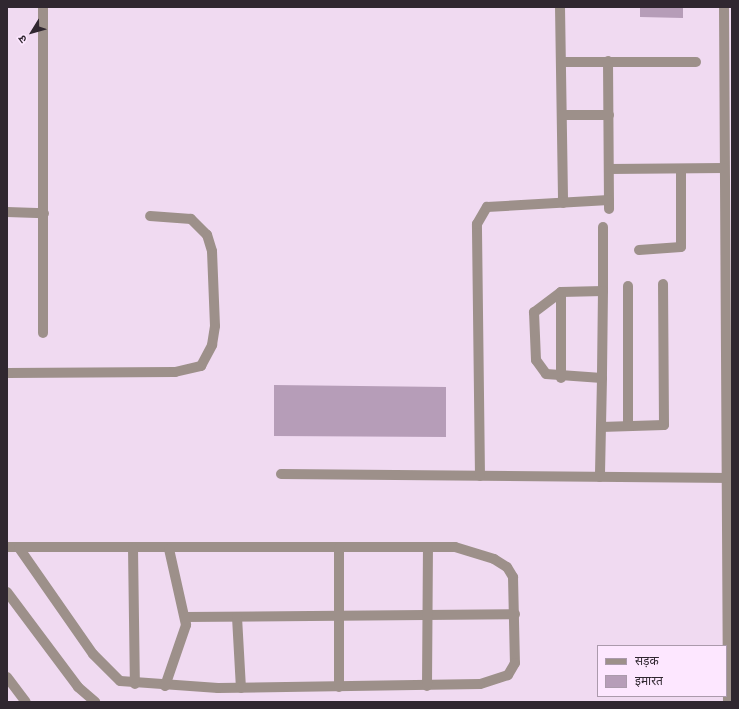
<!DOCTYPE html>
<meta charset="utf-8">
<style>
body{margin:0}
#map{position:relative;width:739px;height:709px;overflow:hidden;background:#f0daf1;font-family:Montserrat,"Noto Sans Devanagari",sans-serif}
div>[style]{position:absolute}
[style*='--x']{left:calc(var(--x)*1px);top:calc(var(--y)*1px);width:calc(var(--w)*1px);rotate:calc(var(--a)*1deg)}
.building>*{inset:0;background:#b69db8}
.minor>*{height:10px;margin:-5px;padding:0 5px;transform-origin:5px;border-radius:5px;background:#9d908a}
span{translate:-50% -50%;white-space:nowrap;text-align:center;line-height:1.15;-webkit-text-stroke:3px #fde7ff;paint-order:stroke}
.frame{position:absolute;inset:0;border:8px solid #302730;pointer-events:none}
.legend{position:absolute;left:597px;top:645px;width:130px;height:52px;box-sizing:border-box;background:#fde7ff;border:1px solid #ab9aac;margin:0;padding:5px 7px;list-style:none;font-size:12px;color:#302730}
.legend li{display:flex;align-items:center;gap:8px;height:20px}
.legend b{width:20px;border:1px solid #ab9aac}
.north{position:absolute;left:12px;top:12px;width:40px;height:40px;-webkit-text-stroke:3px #fde7ff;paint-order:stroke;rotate:233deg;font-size:11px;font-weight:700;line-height:16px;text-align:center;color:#302730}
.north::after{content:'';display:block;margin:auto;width:14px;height:18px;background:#302730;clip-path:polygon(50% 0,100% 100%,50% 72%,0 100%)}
</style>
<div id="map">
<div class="building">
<div style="clip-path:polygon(640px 7px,683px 7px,683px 18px,640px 17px)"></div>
<div style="clip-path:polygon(274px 385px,446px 387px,446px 437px,274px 436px)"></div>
</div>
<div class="minor">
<div style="--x:560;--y:7;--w:196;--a:89.1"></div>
<div style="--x:724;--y:7;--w:695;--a:89.67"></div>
<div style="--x:608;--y:61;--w:148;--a:89.6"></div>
<div style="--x:561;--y:62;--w:135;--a:0"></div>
<div style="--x:562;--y:115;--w:47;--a:0"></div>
<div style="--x:609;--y:169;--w:115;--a:-0.5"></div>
<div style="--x:7;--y:212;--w:37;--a:2"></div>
<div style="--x:639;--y:250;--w:42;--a:-4.1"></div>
<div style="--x:681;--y:247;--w:77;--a:-90"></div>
<div style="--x:603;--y:291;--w:64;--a:-90"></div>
<div style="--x:561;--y:292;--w:34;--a:143"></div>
<div style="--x:534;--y:312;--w:48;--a:87.6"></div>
<div style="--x:536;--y:360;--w:17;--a:54"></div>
<div style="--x:546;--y:374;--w:56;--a:4.1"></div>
<div style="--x:602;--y:378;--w:99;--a:91.2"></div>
<div style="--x:43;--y:333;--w:326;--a:-90"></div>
<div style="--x:7;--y:373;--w:168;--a:-0.3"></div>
<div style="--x:175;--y:372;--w:27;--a:-13"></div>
<div style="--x:201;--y:366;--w:24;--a:-62"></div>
<div style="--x:212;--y:345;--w:19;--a:-81"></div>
<div style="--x:215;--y:326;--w:75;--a:-92.3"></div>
<div style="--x:212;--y:251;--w:17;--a:-107"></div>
<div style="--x:207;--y:235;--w:23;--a:-135"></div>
<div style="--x:191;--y:219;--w:41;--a:-175.8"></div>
<div style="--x:561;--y:378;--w:86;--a:-90"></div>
<div style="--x:561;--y:292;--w:42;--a:-1.4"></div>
<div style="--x:603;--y:291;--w:87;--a:90.7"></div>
<div style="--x:628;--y:426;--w:140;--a:-90"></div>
<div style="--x:601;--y:427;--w:63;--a:-1.8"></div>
<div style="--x:664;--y:425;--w:141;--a:-90.4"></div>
<div style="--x:281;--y:474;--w:451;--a:0.5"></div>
<div style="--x:480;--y:476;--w:252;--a:-90.7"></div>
<div style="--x:477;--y:224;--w:20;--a:-60"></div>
<div style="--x:487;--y:207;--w:122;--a:-3.3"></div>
<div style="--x:7;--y:547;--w:448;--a:0"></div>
<div style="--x:455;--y:547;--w:41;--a:17.1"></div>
<div style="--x:494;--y:559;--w:15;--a:32"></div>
<div style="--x:507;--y:567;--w:12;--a:59"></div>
<div style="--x:513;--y:577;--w:86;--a:88.7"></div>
<div style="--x:515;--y:663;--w:14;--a:120"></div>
<div style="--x:508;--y:675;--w:29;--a:162"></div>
<div style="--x:480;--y:684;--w:262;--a:179.1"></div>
<div style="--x:218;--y:688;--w:98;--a:-175.9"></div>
<div style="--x:120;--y:681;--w:38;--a:-135"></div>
<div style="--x:93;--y:654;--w:129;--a:-124.9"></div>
<div style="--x:133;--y:548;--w:136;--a:89.2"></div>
<div style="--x:339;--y:548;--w:139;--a:90"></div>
<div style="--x:7;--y:592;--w:119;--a:53.2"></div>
<div style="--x:78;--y:687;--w:23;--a:41"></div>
<div style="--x:185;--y:617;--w:330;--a:-0.5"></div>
<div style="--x:237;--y:617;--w:71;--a:86.8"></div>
<div style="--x:7;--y:677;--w:31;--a:53"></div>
<div style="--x:165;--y:686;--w:65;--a:-71"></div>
<div style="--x:186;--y:625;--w:78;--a:-102.6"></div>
<div style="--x:427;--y:686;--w:139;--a:-89.6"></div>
</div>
<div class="frame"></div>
<ul class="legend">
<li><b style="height:5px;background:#9d908a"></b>सड़क</li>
<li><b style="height:11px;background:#b69db8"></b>इमारत</li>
</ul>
<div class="north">उ</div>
</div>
